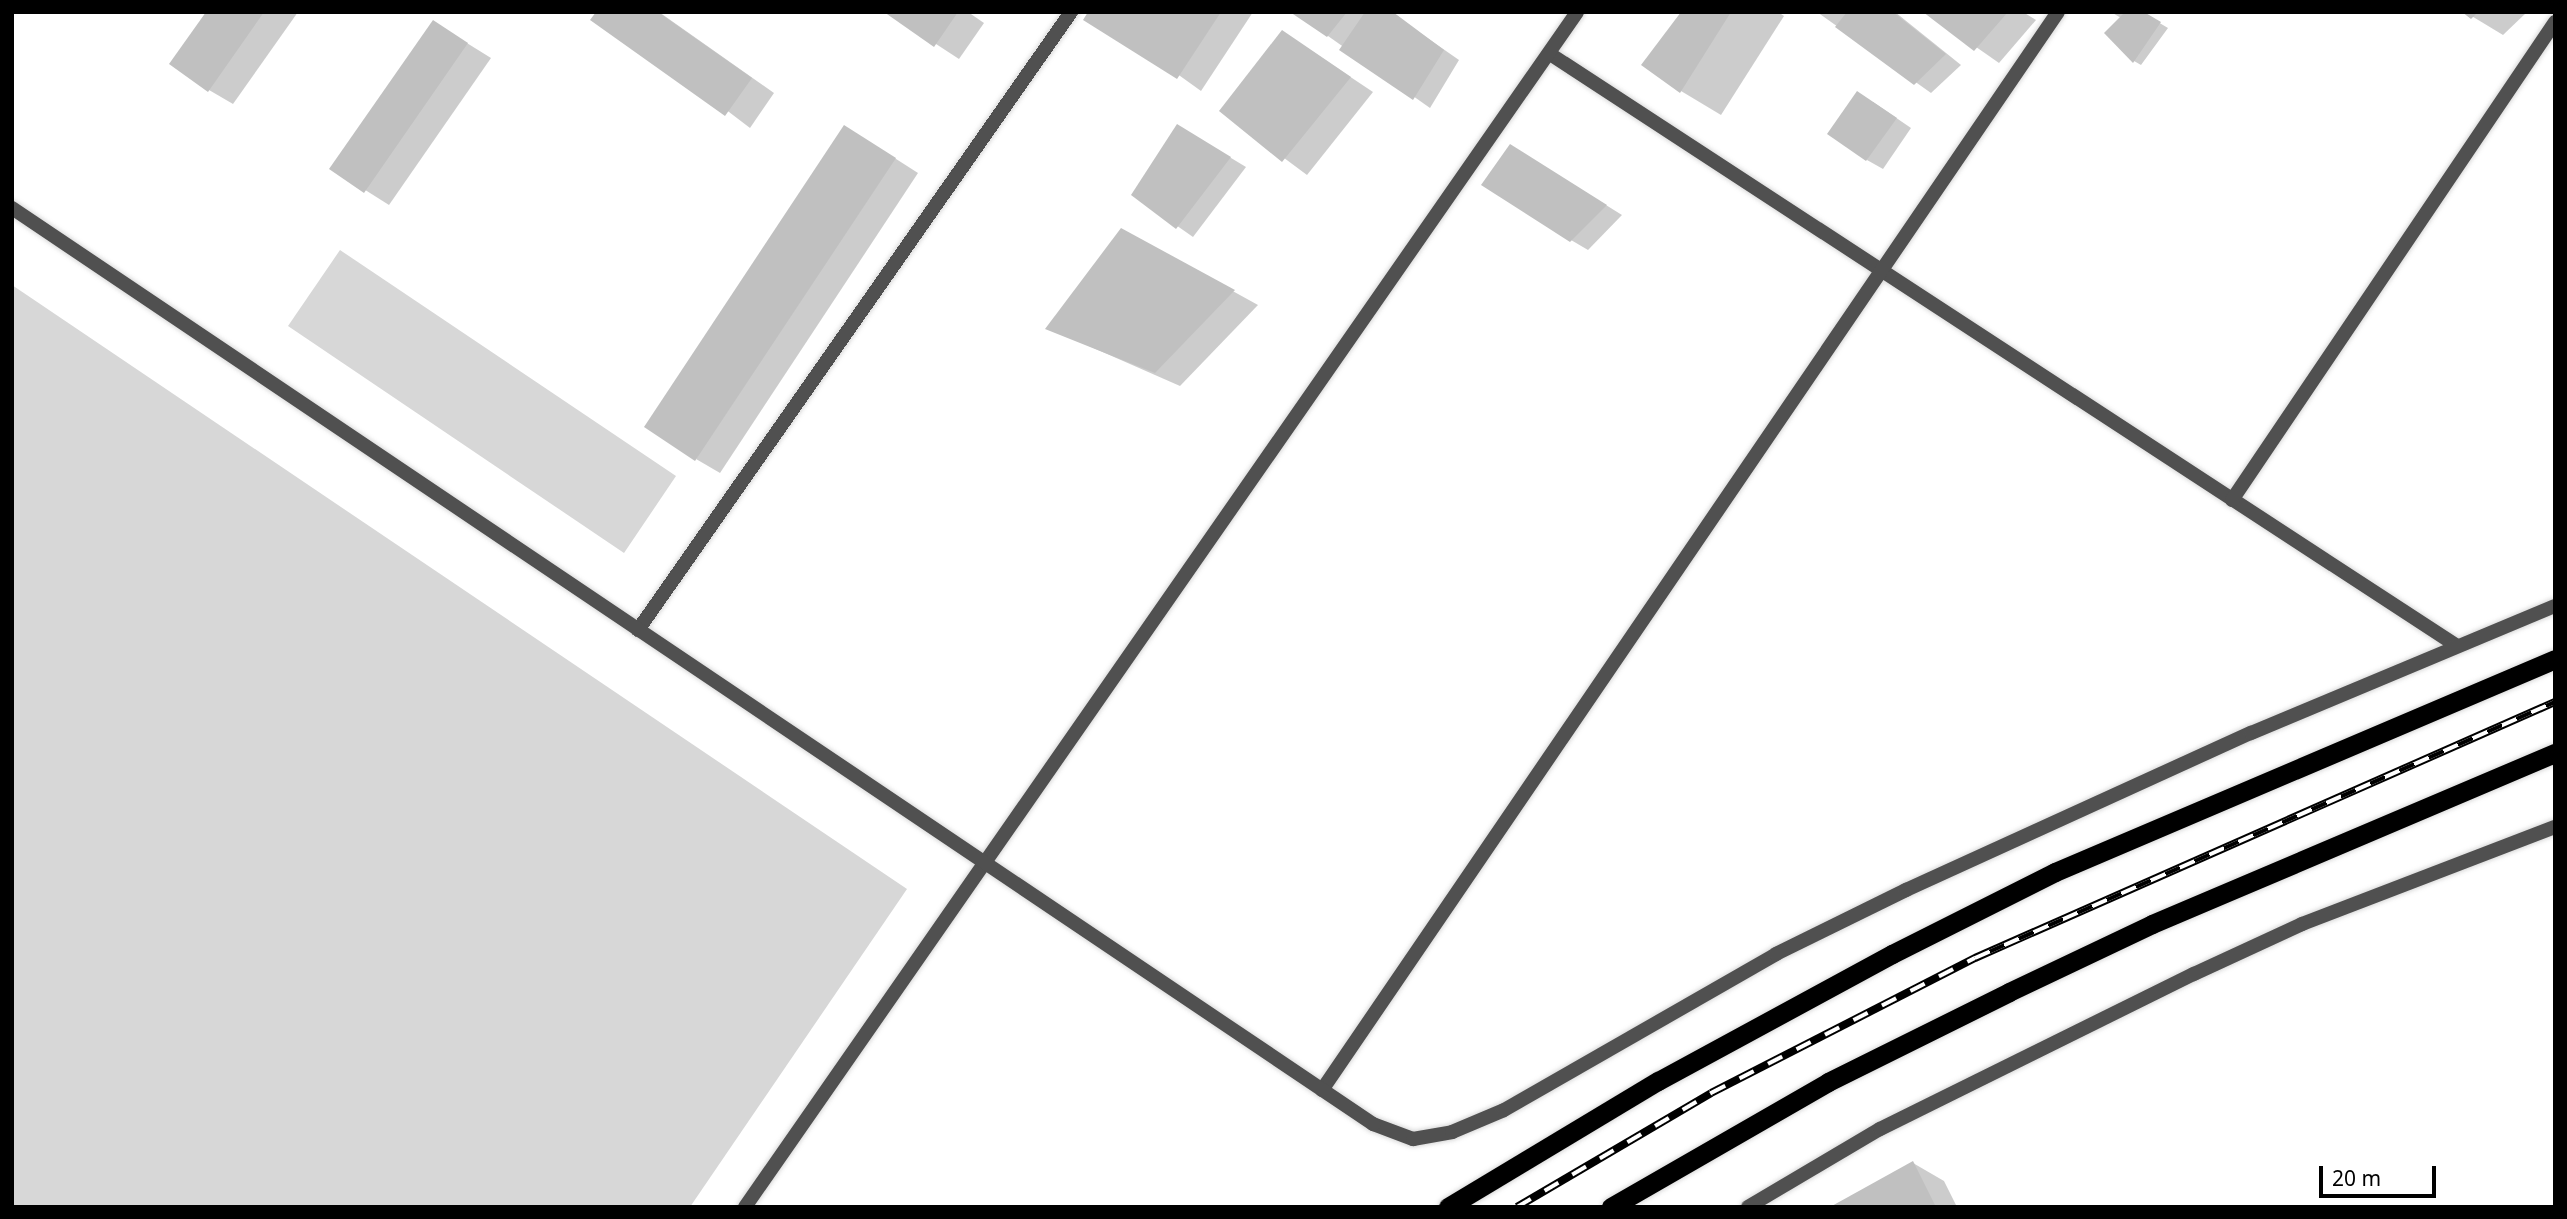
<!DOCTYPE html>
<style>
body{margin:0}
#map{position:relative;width:2567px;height:1219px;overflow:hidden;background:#fff;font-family:"Noto Sans",sans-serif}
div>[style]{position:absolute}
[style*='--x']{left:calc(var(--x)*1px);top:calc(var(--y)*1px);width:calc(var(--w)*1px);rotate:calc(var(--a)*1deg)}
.green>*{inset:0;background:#d7d7d7}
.shadow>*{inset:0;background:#0003}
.building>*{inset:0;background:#c0c0c0}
.roads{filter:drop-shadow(0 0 2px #dbdbdb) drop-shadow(0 0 2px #dbdbdb)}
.minor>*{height:14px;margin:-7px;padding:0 7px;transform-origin:7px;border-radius:7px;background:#505050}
.tertiary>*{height:14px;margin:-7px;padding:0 7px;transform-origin:7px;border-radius:7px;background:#505050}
.trunk>*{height:19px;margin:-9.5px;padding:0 9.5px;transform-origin:9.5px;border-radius:9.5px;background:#000}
.rail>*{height:8px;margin-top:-4px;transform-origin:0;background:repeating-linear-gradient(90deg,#fff 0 16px,#000 0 32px);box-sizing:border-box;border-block:2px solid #000}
span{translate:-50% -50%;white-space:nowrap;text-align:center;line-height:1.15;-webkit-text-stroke:6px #fff;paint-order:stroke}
.frame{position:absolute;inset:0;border:14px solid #000;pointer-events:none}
.scale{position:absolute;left:2319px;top:1166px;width:117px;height:32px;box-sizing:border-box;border:4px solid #000;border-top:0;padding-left:9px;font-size:21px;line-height:24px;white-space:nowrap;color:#000;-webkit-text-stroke:5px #fff;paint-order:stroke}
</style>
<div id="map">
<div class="green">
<div style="clip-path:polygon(340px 250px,676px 476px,624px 553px,288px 326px)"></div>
<div style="clip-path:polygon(12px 285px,907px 889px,690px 1207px,12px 1207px)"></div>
</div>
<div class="shadow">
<div style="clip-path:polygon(208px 12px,298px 12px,233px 104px,209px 90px)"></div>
<div style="clip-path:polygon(598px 12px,659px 12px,774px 93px,750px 128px)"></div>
<div style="clip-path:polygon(887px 12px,968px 12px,984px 23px,959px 59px)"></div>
<div style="clip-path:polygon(1091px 12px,1253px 12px,1201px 91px)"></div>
<div style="clip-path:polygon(1294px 12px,1390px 12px,1459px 60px,1430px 108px)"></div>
<div style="clip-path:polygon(1684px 12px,1778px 12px,1784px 16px,1721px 115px,1681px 91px)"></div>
<div style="clip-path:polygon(1817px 12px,1895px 12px,1961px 65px,1931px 93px)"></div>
<div style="clip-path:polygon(1926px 12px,2023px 12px,2036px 20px,1999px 63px)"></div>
<div style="clip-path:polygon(2111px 12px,2141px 12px,2168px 28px,2141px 65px,2134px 61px,2121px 18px)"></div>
<div style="clip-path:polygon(2465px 12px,2527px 12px,2503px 35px)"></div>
<div style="clip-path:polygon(433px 22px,491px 58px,389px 205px,332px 169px)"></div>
<div style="clip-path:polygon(1283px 32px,1373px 92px,1307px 175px,1221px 111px)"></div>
<div style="clip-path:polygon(1873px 102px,1911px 128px,1883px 169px,1867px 160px)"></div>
<div style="clip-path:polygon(1178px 126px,1246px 167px,1193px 237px,1133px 195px)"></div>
<div style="clip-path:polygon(868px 141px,918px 173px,720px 473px,696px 459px)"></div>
<div style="clip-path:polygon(1527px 156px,1622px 215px,1588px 250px,1571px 240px)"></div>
<div style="clip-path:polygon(1122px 230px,1258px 305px,1180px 386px,1048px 328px)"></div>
<div style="clip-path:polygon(1913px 1163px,1944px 1181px,1957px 1207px,1833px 1207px)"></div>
</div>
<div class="building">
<div style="clip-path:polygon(206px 12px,264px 12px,208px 92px,169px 64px)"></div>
<div style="clip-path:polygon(596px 12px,658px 12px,752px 78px,725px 116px,590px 20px)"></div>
<div style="clip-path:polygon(884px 12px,958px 12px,934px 47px)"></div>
<div style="clip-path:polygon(1088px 12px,1221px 12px,1177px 79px,1083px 20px)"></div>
<div style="clip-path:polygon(1290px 12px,1347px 12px,1327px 37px)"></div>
<div style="clip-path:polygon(1365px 12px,1393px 12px,1444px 50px,1413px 100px,1339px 50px)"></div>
<div style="clip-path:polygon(1681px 12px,1731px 12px,1680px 93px,1641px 65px)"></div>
<div style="clip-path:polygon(1847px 12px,1893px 12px,1946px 54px,1914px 85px,1835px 27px)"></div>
<div style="clip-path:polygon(1923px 12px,2008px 12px,1974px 51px)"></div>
<div style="clip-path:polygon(2125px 12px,2144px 12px,2161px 22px,2133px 63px,2104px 33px)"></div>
<div style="clip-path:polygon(2462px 12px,2478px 12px,2471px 19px)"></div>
<div style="clip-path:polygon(433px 20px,468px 43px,364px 193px,329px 169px)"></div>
<div style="clip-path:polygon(1282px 30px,1351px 77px,1282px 162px,1219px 111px)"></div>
<div style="clip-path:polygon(1857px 91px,1897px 118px,1866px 161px,1827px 134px)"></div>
<div style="clip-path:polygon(1177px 124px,1231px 157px,1176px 229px,1131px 195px)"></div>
<div style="clip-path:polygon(844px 125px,896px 158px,695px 461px,644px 427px)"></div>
<div style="clip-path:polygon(1510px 144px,1607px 205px,1570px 242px,1481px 185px)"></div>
<div style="clip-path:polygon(1121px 228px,1235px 290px,1155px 373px,1045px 329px)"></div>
<div style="clip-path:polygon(1913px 1161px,1936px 1207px,1830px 1207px)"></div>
</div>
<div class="roads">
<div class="minor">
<div style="--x:1550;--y:54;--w:1083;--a:33.13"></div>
<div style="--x:2232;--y:500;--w:577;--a:-55.95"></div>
<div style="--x:638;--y:630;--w:755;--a:-54.98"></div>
<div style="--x:1322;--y:1090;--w:1305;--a:-55.68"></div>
<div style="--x:1373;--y:1124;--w:43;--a:20.6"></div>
<div style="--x:1413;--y:1139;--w:40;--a:-10"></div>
<div style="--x:1452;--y:1132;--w:56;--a:-22.9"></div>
<div style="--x:1504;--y:1110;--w:314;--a:-29.8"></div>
<div style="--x:1776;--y:954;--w:145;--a:-26.2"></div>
<div style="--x:1906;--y:890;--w:379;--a:-24.5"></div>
<div style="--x:2251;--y:733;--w:329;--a:-22.7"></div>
<div style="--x:745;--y:1207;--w:1456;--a:-55.15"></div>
<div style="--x:1748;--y:1207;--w:153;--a:-30.6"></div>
<div style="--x:1880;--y:1129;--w:350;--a:-26.3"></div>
<div style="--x:2194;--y:974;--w:119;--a:-24.8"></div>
<div style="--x:2302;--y:924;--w:271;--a:-21"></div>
</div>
<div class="tertiary">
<div style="--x:12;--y:208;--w:1641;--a:33.94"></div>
</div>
<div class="trunk">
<div style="--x:1448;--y:1207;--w:245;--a:-31"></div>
<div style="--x:1658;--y:1081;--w:266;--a:-28.5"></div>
<div style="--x:1892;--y:954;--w:182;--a:-26.7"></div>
<div style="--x:2055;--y:872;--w:543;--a:-23.07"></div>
<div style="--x:1611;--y:1207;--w:250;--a:-29.9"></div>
<div style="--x:1828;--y:1082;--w:202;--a:-26.4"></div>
<div style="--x:2009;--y:992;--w:158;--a:-25.4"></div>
<div style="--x:2152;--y:924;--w:438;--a:-23"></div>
</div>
</div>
<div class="rail">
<div style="--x:1517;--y:1207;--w:225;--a:-30.4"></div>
<div style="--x:1711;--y:1093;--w:297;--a:-27.1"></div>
<div style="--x:1975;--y:958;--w:634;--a:-23.82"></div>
</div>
<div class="frame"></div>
<div class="scale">20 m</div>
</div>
